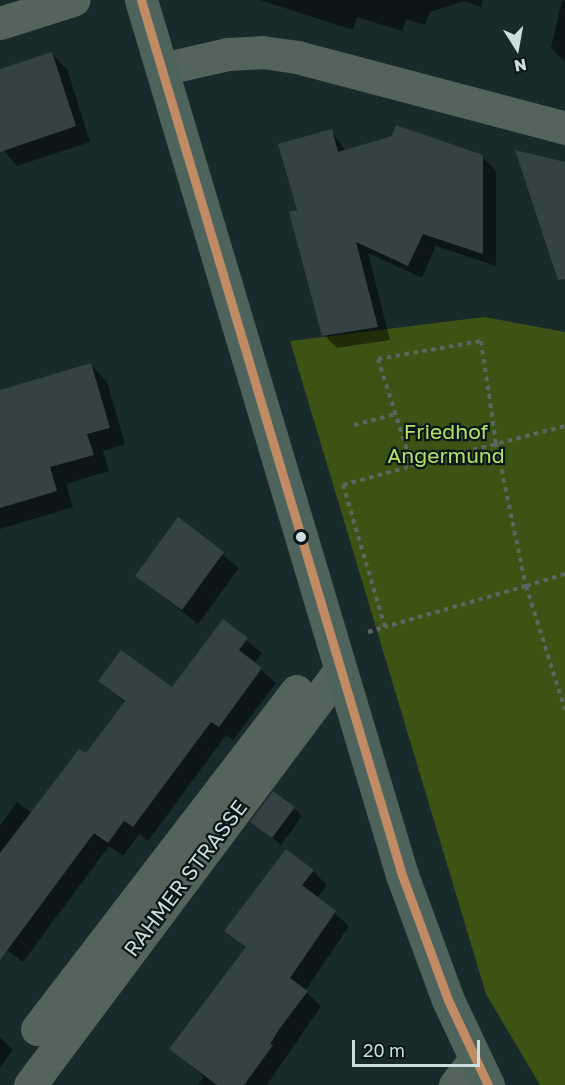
<!DOCTYPE html>
<style>
body{margin:0}
#map{position:relative;width:565px;height:1085px;overflow:hidden;background:#182a2a;font-family:"Golos Text",sans-serif}
div>[style]{position:absolute}
[style*='--x']{left:calc(var(--x)*1px);top:calc(var(--y)*1px);width:calc(var(--w)*1px);rotate:calc(var(--a)*1deg)}
.green>*{inset:0;background:#3c5314}
.shadow>*{inset:0;background:#0007}
.building>*{inset:0;background:#354244}
.path>*{height:4px;margin-top:-2px;transform-origin:0;background:repeating-linear-gradient(90deg,#596661 0 4.5px,transparent 0 9px)}
.minor>*{height:33px;margin:-16.5px;padding:0 16.5px;transform-origin:16.5px;border-radius:16.5px;background:#55635d}
.major>*{height:33px;margin:-16.5px;padding:0 16.5px;transform-origin:16.5px;border-radius:16.5px;background:#4f635d}
.bus-1>*{height:9px;margin:-4.5px;padding:0 4.5px;transform-origin:4.5px;border-radius:4.5px;background:#c18c65}
.dots>*{width:16px;height:16px;translate:-50% -50%;box-sizing:border-box;border:3px solid #091717;border-radius:50%}
span{translate:-50% -50%;white-space:nowrap;text-align:center;line-height:1.15;-webkit-text-stroke:4.5px #091717;paint-order:stroke}
.park-label{font-size:21px;color:#b5e169}
.street-label{font-size:21px;color:#ccdedd}
.north{position:absolute;left:487px;top:18px;width:60px;height:60px;-webkit-text-stroke:4px #091717;paint-order:stroke;rotate:169deg;font-size:16px;font-weight:700;line-height:24px;text-align:center;color:#ccdedd}
.north::after{content:'';display:block;margin:auto;width:21px;height:27px;background:#ccdedd;clip-path:polygon(50% 0,100% 100%,50% 72%,0 100%)}
.scale{position:absolute;left:352px;top:1040px;width:128px;height:27px;box-sizing:border-box;border:3px solid #ccdedd;border-top:0;padding-left:8px;font-size:18px;line-height:21px;white-space:nowrap;color:#ccdedd;-webkit-text-stroke:4px #091717;paint-order:stroke}
</style>
<div id="map">
<div class="green">
<div style="clip-path:polygon(484px 317px,565px 332px,565px 1085px,540px 1085px,486px 994px,290px 341px)"></div>
</div>
<div class="shadow">
<div style="clip-path:polygon(260px 0,483px 0,481px 7px,464px 1px,430px 12px,425px 25px,406px 19px,402px 31px,357px 17px,353px 30px)"></div>
<div style="clip-path:polygon(562px 0,565px 1px,565px 62px,551px 48px)"></div>
<div style="clip-path:polygon(51px 53px,67px 69px,90px 142px,17px 166px,0 146px,0 71px)"></div>
<div style="clip-path:polygon(331px 131px,346px 151px,482px 157px,496px 170px,496px 266px,436px 246px,422px 278px,368px 253px,390px 340px,337px 348px,324px 335px,298px 212px)"></div>
<div style="clip-path:polygon(91px 365px,107px 382px,125px 444px,103px 451px,109px 471px,66px 484px,73px 507px,0 529px,0 391px)"></div>
<div style="clip-path:polygon(179px 519px,239px 568px,198px 624px,137px 576px)"></div>
<div style="clip-path:polygon(223px 621px,262px 653px,254px 663px,276px 683px,233px 740px,226px 735px,148px 841px,139px 834px,123px 856px,109px 846px,23px 962px,0 945px,0 826px,17px 802px,34px 815px,86px 756px,125px 703px,100px 681px,173px 689px)"></div>
<div style="clip-path:polygon(294px 808px,302px 816px,281px 845px,252px 822px)"></div>
<div style="clip-path:polygon(313px 871px,327px 885px,317px 898px,349px 926px,305px 991px,321px 1006px,267px 1085px,198px 1085px,204px 1077px,171px 1049px,247px 949px,226px 931px)"></div>
<div style="clip-path:polygon(0 1037px,13px 1050px,0 1067px)"></div>
</div>
<div class="building">
<div style="clip-path:polygon(52px 52px,76px 126px,0 152px,0 69px)"></div>
<div style="clip-path:polygon(396px 125px,483px 155px,483px 254px,423px 234px,408px 266px,356px 242px,378px 327px,322px 336px,289px 212px,297px 210px,278px 144px,332px 129px,338px 152px,392px 136px)"></div>
<div style="clip-path:polygon(515px 150px,565px 162px,565px 279px,558px 280px)"></div>
<div style="clip-path:polygon(91px 363px,110px 428px,87px 434px,94px 455px,50px 467px,57px 491px,0 508px,0 390px)"></div>
<div style="clip-path:polygon(178px 517px,224px 552px,182px 610px,135px 576px)"></div>
<div style="clip-path:polygon(223px 619px,248px 638px,239px 650px,262px 668px,219px 727px,211px 722px,133px 827px,124px 821px,108px 843px,94px 833px,0 960px,0 853px,79px 749px,86px 753px,125px 701px,98px 681px,121px 650px,172px 687px)"></div>
<div style="clip-path:polygon(273px 791px,295px 807px,272px 838px,250px 822px)"></div>
<div style="clip-path:polygon(286px 849px,314px 870px,302px 885px,336px 911px,290px 978px,308px 991px,280px 1028px,270px 1044px,273px 1045px,244px 1085px,217px 1085px,169px 1049px,246px 947px,224px 931px)"></div>
</div>
<div class="path">
<div style="--x:354;--y:425;--w:43;--a:-14.7"></div>
<div style="--x:412;--y:466;--w:158;--a:-14.7"></div>
<div style="--x:565;--y:574;--w:41;--a:162.9"></div>
<div style="--x:526;--y:586;--w:147;--a:163.8"></div>
<div style="--x:385;--y:627;--w:148;--a:-106.5"></div>
<div style="--x:343;--y:485;--w:72;--a:-15.4"></div>
<div style="--x:412;--y:466;--w:112;--a:-107.6"></div>
<div style="--x:378;--y:359;--w:105;--a:-9.9"></div>
<div style="--x:481;--y:341;--w:103;--a:81.6"></div>
<div style="--x:496;--y:443;--w:146;--a:78.2"></div>
<div style="--x:526;--y:586;--w:130;--a:72.5"></div>
<div style="--x:368;--y:632;--w:18;--a:-16"></div>
</div>
<div class="minor">
<div style="--x:0;--y:23;--w:77;--a:-17.5"></div>
<div style="--x:162;--y:69;--w:68;--a:-12.8"></div>
<div style="--x:228;--y:54;--w:34;--a:-3"></div>
<div style="--x:262;--y:52;--w:35;--a:8"></div>
<div style="--x:297;--y:57;--w:277;--a:14.8"></div>
<div style="--x:37;--y:1029;--w:426;--a:-52.5"></div>
<div style="--x:30;--y:1085;--w:518;--a:-53.24"></div>
<div style="--x:455;--y:1085;--w:33;--a:-52"></div>
</div>
<div class="major">
<div style="--x:141;--y:0;--w:913;--a:73.39"></div>
<div style="--x:402;--y:875;--w:133;--a:69.8"></div>
<div style="--x:448;--y:1000;--w:94;--a:64.8"></div>
</div>
<div class="bus-1">
<div style="--x:141;--y:0;--w:913;--a:73.39"></div>
<div style="--x:402;--y:875;--w:133;--a:69.8"></div>
<div style="--x:448;--y:1000;--w:94;--a:64.8"></div>
</div>
<div class="dots">
<div style="left:301px;top:537px;background:#ccdedd"></div>
</div>
<div class="park-label">
<span style="left:446px;top:443px">Friedhof<br>Angermund</span>
</div>
<div class="street-label">
<span style="left:185px;top:878px;rotate:-53deg">RAHMER STRASSE</span>
</div>
<div class="north">N</div>
<div class="scale">20 m</div>
</div>
